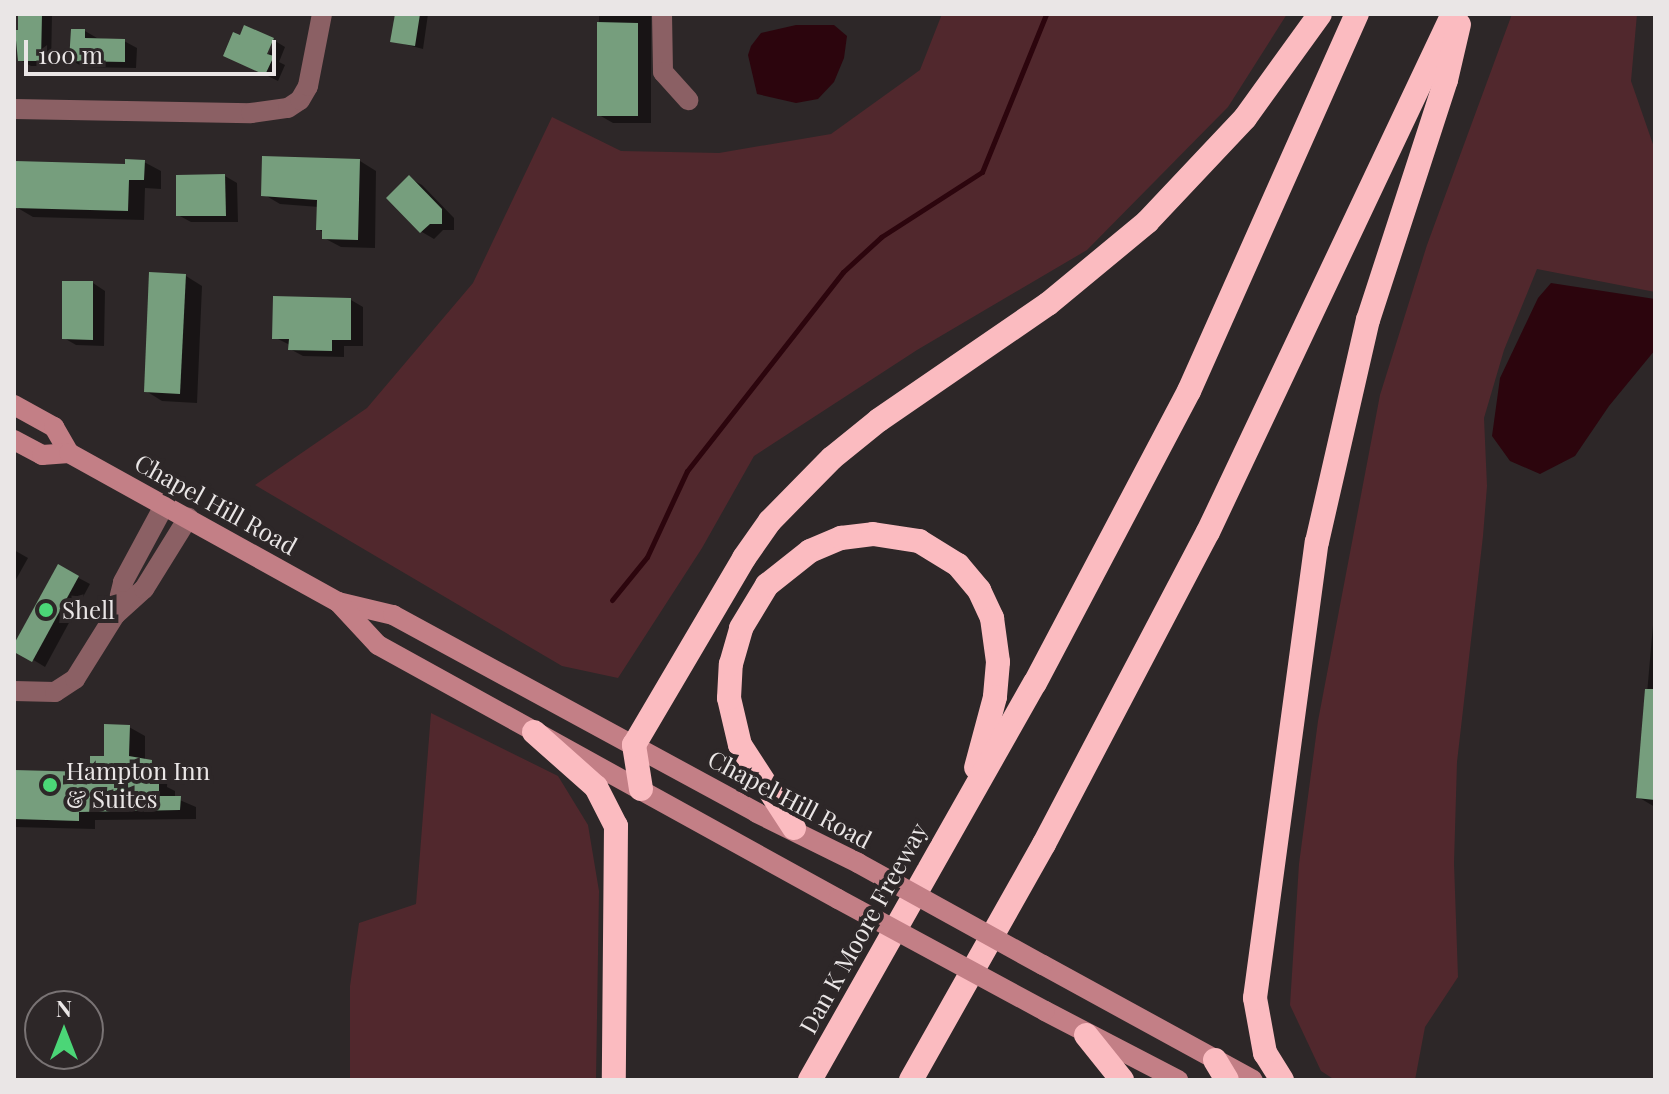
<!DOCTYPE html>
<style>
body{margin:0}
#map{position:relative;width:1669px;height:1094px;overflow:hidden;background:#2d2728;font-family:"Playfair Display",serif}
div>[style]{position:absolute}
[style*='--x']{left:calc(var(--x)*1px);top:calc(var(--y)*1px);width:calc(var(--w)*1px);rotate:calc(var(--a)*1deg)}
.green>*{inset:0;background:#51282d}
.water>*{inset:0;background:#2c050d}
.shadow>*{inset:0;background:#0007}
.stream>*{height:5px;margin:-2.5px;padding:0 2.5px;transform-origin:2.5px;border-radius:2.5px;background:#2c050d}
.building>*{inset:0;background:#769e7d}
.street>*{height:20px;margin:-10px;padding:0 10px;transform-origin:10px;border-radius:10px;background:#8b6064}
.secondary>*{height:20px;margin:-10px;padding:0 10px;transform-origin:10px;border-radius:10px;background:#c37f86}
.highway>*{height:24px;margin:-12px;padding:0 12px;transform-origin:12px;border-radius:12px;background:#fbbbc0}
.secondary-bridge>*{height:20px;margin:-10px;padding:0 10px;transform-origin:10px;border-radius:10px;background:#c37f86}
.dots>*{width:22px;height:22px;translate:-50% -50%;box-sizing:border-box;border:4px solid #2d2728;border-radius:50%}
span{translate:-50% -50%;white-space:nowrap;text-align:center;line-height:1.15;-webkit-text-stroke:8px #2d2728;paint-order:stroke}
.street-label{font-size:24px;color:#eae6e6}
.poi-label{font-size:24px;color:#eae6e6}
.left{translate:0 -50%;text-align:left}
.frame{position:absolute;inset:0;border:16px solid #eae6e6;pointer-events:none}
.north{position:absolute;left:24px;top:990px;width:80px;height:80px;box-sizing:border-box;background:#2d2728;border:2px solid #797374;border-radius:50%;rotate:0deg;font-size:22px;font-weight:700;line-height:32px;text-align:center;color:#eae6e6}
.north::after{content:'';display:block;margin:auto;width:28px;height:36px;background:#4bd677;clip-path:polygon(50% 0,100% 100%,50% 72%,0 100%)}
.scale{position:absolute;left:24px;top:40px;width:252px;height:36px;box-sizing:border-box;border:4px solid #eae6e6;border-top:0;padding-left:10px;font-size:24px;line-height:28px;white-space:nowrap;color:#eae6e6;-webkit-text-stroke:6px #2d2728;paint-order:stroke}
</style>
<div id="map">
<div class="green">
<div style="clip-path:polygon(942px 14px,1287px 14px,1228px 107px,1087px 250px,917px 350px,754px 456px,702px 548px,618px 678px,562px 666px,255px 485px,367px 408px,473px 283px,552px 117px,621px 151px,719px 153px,831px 134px,920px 70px)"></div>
<div style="clip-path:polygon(1512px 14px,1637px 14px,1631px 81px,1655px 150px,1655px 292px,1537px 269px,1504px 350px,1484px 418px,1487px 486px,1483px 536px,1457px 762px,1454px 863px,1458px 977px,1425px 1027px,1415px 1080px,1335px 1080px,1321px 1071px,1290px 1005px,1299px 864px,1318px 721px,1380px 395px,1427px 245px)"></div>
<div style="clip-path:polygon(431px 713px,558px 776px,588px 825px,599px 891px,596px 1080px,350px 1080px,350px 986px,359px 923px,416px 904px)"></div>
</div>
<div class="water">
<div style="clip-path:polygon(796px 25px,834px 25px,847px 36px,844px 58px,834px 82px,818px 99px,796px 103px,757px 94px,748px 55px,751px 46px,761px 33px)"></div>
<div style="clip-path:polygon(1551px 283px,1655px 299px,1655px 350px,1609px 406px,1575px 456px,1540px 474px,1510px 461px,1492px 436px,1500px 378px,1538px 298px)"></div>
</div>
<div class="shadow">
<div style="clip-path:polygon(19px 14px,52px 14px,51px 66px,31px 66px,20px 60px,17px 51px)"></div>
<div style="clip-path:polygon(396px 14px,428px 14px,423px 49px,392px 41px)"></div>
<div style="clip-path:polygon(599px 14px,651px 14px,651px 123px,613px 123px,599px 115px)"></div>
<div style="clip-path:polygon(85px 31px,97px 38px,124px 41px,137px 48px,136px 68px,83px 67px,71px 60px)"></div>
<div style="clip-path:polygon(275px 41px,285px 47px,279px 62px,285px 65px,278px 81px,225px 55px,265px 63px)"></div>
<div style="clip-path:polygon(360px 161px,376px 171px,375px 248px,341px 247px,324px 238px,324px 233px,318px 229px,319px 207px,280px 204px,263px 194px)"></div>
<div style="clip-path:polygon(144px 162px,161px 171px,161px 189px,145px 188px,144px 220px,33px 217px,16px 207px)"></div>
<div style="clip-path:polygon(225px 176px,237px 183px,238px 222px,191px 222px,178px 215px)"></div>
<div style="clip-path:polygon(409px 178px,422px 185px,454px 218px,454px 230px,443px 230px,434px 239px,422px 232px)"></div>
<div style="clip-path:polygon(186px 276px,202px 286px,197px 403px,162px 401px,146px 391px)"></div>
<div style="clip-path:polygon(93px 283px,105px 291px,104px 346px,76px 345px,64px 338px)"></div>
<div style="clip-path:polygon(351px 300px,363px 307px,363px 346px,344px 346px,344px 357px,303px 356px,290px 349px,290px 345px,274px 337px)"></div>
<div style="clip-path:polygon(14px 550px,28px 558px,14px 583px)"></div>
<div style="clip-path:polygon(58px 567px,90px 584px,45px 667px,14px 648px)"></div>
<div style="clip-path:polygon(1655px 602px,1655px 807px,1638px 797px)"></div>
<div style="clip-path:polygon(129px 727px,145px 736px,145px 761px,168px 771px,167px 787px,175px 791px,175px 798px,196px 807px,196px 819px,95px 820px,95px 829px,14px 827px,14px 772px,92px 774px)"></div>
</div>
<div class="stream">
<div style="--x:612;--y:600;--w:55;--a:-50.9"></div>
<div style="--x:647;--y:557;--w:95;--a:-65.1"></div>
<div style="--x:687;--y:471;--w:253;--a:-51.9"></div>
<div style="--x:843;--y:272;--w:52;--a:-42.6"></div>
<div style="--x:881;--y:237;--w:120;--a:-32.8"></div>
<div style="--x:982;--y:172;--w:170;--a:-67.9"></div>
</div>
<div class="building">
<div style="clip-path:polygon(18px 14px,42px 14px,41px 61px,18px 61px,15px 30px,18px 30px)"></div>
<div style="clip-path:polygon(395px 14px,420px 14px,415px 46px,390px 42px)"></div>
<div style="clip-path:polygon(597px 22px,638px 23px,638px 116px,597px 116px)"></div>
<div style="clip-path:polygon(244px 25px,274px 38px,267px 54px,274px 56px,265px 75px,223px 56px,233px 32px,240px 35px)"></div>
<div style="clip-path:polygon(71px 29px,85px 29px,85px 38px,125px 39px,125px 62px,69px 61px)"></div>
<div style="clip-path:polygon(262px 156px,360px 159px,358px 240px,322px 239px,322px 230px,316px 230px,317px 200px,261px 196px)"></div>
<div style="clip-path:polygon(125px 159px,145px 160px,144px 180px,129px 180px,128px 211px,14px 208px,15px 161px,125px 164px)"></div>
<div style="clip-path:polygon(225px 174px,226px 216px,176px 216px,176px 175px)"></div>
<div style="clip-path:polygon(409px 175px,442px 209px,442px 224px,430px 224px,420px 233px,386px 198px)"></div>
<div style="clip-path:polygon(149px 272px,186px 274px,180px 394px,144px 392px)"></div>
<div style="clip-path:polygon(62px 281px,93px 281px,93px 340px,62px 339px)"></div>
<div style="clip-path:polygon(273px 296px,351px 298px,351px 340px,332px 340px,332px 351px,288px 350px,289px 339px,272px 339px)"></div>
<div style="clip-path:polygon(58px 564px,79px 576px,32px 662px,14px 652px,14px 644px)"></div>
<div style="clip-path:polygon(1645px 689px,1655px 689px,1655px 800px,1636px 798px)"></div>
<div style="clip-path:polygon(104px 724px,130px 725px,129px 756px,152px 760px,151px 779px,159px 780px,159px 796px,181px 796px,180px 810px,79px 812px,79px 821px,14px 819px,14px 770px,90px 772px,90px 756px,104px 756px)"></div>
</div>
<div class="street">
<div style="--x:662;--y:14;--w:58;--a:89"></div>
<div style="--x:663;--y:72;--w:38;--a:48"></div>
<div style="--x:14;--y:109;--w:237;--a:1"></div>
<div style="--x:251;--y:113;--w:37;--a:-8"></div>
<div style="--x:288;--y:108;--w:14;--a:-34"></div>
<div style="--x:300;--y:100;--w:16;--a:-60"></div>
<div style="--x:308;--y:86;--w:73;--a:-79"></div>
<div style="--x:115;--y:615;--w:34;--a:-76"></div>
<div style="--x:123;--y:582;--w:89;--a:-61.7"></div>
<div style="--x:14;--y:691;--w:41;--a:1.4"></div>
<div style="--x:55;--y:692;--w:24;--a:-33"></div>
<div style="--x:75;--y:679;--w:75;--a:-58"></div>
<div style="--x:115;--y:615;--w:39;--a:-42"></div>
<div style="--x:144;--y:589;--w:84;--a:-58.2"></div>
</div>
<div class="secondary">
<div style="--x:14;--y:405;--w:46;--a:28.8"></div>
<div style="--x:54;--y:427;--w:30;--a:60"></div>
<div style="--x:14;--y:440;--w:32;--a:28"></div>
<div style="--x:42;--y:455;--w:27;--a:-4"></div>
<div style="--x:69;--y:453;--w:308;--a:29"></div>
<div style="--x:338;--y:602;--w:57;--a:13.3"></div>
<div style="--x:393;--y:615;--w:414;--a:28.5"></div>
<div style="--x:757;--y:813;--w:113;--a:26.3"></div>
<div style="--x:338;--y:602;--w:59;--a:47.1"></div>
<div style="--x:378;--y:645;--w:525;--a:28.91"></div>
<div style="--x:1043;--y:965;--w:239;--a:28.7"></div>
<div style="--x:1045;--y:1011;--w:150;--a:27.4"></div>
</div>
<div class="highway">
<div style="--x:534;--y:732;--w:83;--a:41.6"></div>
<div style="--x:596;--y:787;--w:44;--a:62.9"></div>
<div style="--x:616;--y:826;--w:254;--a:90.5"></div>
<div style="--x:641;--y:789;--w:45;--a:-99"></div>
<div style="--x:634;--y:745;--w:217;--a:-59.5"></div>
<div style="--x:744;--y:558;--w:45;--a:-54.9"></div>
<div style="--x:770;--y:521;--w:88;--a:-45.5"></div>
<div style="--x:832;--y:458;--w:60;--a:-39"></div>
<div style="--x:879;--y:420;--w:205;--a:-34.5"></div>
<div style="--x:1048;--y:304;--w:129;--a:-39.6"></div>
<div style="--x:1147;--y:222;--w:143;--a:-46.7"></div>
<div style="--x:1245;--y:118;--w:128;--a:-54.2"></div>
<div style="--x:794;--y:828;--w:99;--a:-123"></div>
<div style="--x:740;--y:745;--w:48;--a:-103.2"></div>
<div style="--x:729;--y:698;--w:34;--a:-87"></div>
<div style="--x:731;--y:664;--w:37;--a:-74"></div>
<div style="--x:741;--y:628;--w:50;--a:-58.8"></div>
<div style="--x:767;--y:585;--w:55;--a:-38.3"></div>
<div style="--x:810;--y:551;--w:34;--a:-23"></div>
<div style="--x:841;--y:538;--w:32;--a:-7"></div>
<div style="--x:873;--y:534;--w:47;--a:8.7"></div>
<div style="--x:919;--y:541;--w:46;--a:31.6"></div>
<div style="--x:958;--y:565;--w:33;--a:50"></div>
<div style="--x:979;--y:590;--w:31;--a:65"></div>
<div style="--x:992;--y:618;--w:44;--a:82.2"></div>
<div style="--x:998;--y:662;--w:35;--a:95"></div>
<div style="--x:995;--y:697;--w:73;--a:105"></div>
<div style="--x:1086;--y:1035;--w:58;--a:51.3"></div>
<div style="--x:1215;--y:1060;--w:23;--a:59"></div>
<div style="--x:810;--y:1080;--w:456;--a:-60.5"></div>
<div style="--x:1035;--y:683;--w:330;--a:-62.2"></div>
<div style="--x:1189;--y:391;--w:413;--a:-66"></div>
<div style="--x:911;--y:1080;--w:271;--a:-60.6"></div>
<div style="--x:1044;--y:844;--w:352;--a:-62.3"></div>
<div style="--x:1208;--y:532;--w:573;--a:-64.69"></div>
<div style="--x:1282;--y:1080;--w:32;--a:-122"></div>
<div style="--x:1265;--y:1053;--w:56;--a:-100.3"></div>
<div style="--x:1255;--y:998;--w:460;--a:-82.3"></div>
<div style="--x:1317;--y:542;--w:228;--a:-77.1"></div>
<div style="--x:1368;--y:320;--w:252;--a:-72"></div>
<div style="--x:1446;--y:80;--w:57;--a:-76.9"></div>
</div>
<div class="secondary-bridge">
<div style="--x:858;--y:863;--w:211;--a:28.9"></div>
<div style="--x:838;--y:899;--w:235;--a:28.4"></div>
</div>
<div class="dots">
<div style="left:46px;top:610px;background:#4bd677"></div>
<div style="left:50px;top:785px;background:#4bd677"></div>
</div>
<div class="street-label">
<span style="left:216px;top:504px;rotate:29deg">Chapel Hill Road</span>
<span style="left:790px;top:799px;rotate:28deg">Chapel Hill Road</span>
<span style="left:863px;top:928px;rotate:-61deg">Dan K Moore Freeway</span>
</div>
<div class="poi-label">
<span class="left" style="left:62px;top:610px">Shell</span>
<span class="left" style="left:66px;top:785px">Hampton Inn<br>&amp; Suites</span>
</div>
<div class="frame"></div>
<div class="north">N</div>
<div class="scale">100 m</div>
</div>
